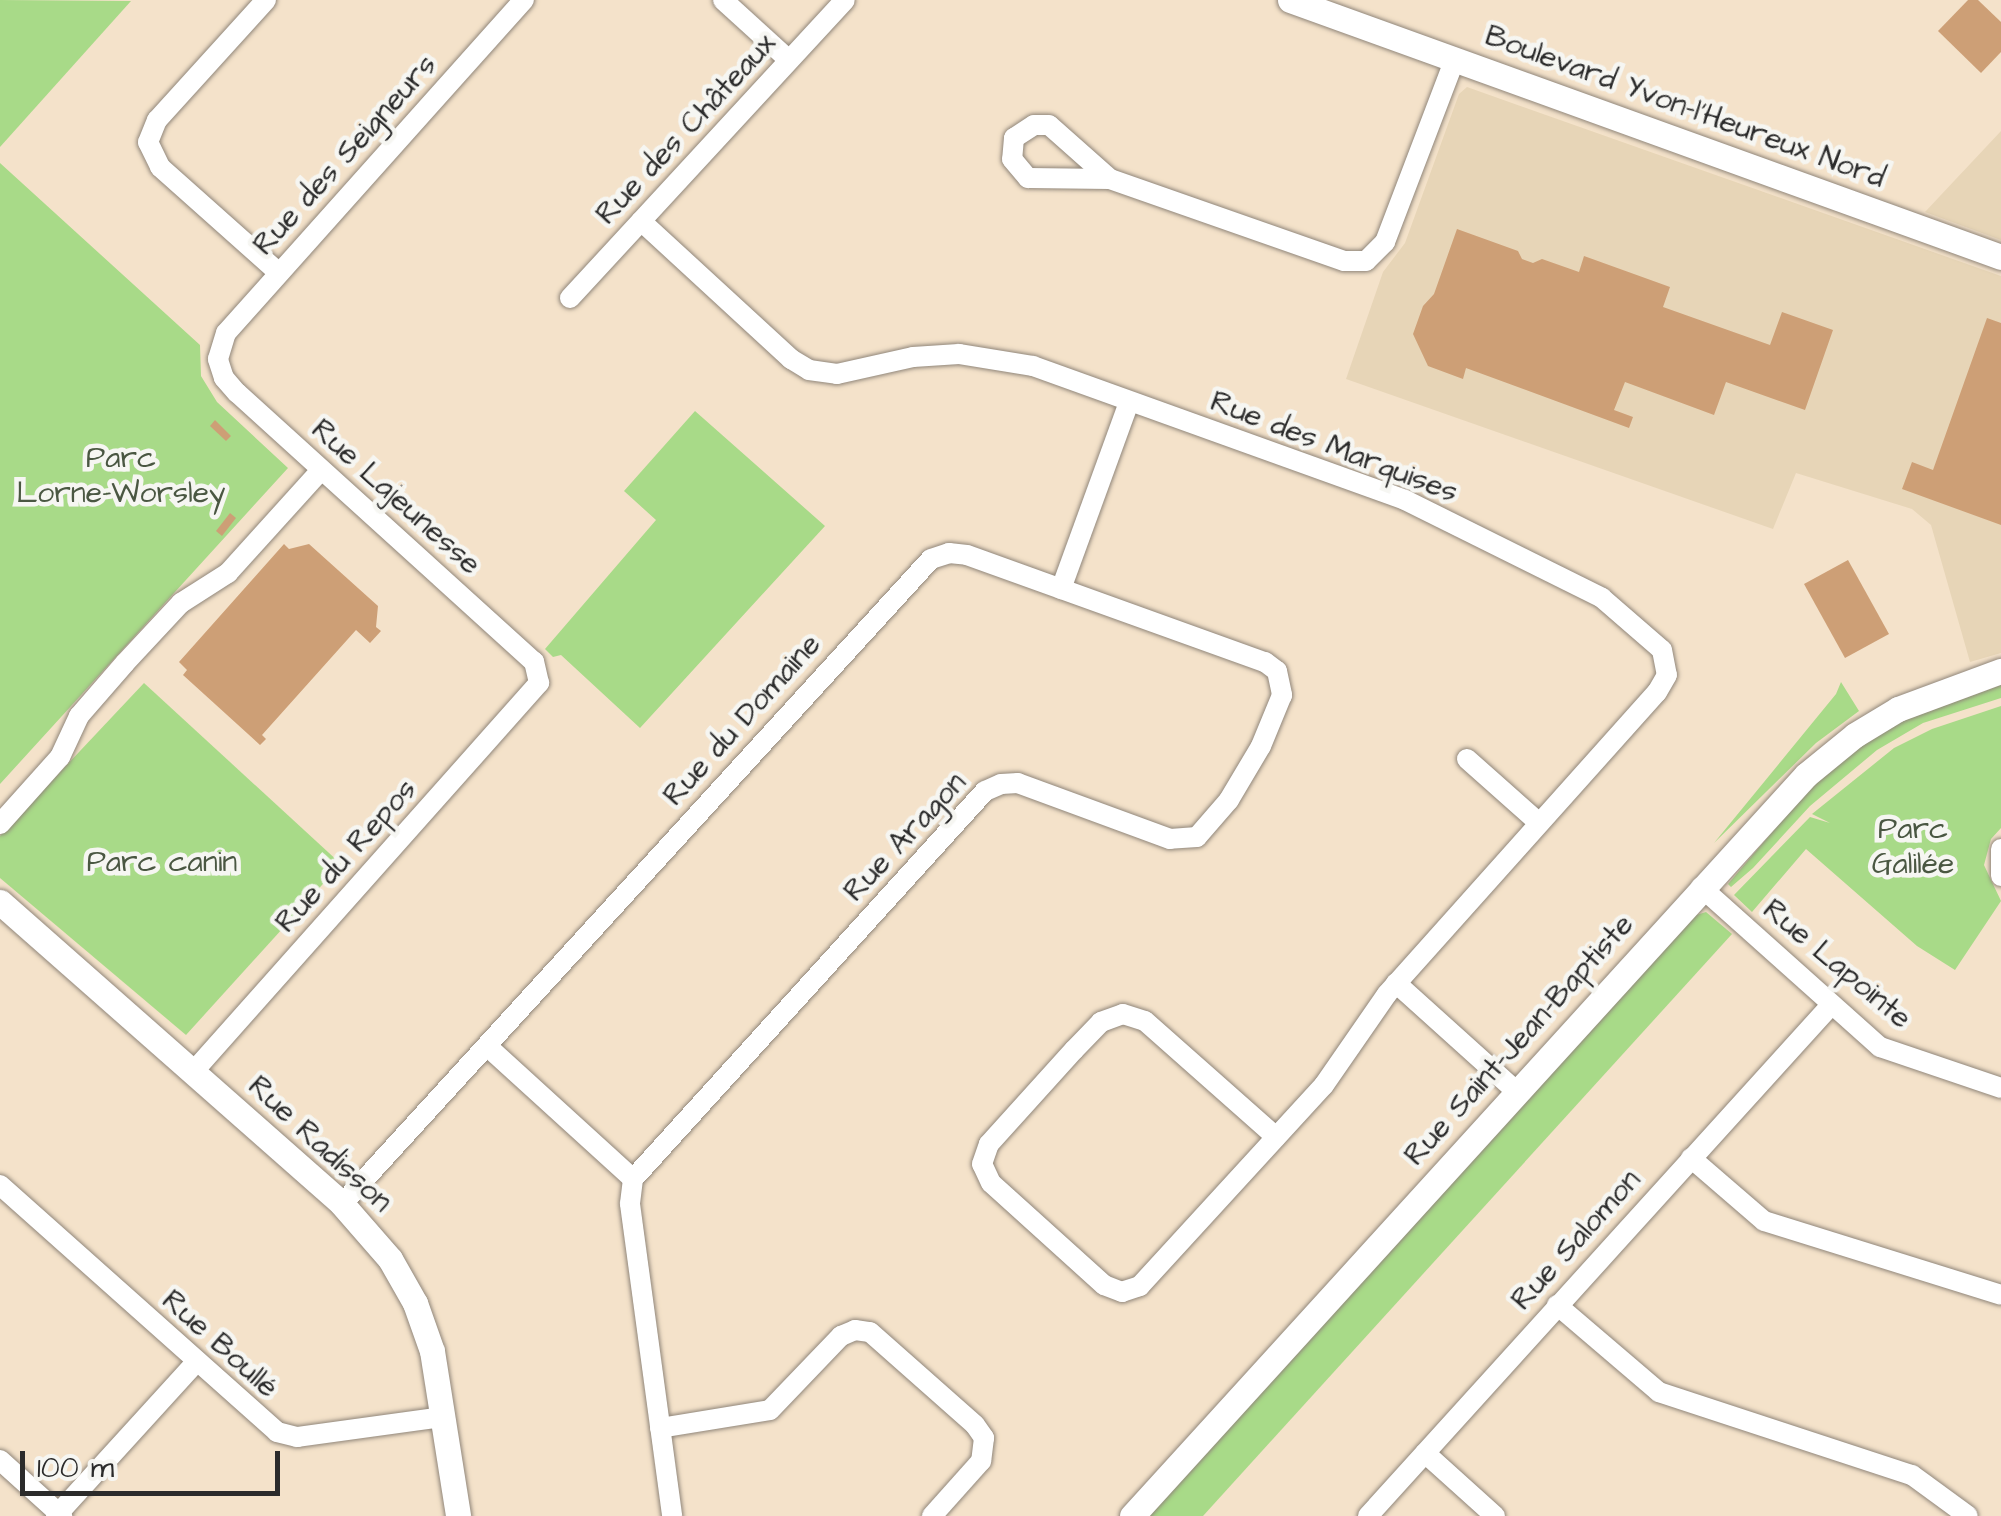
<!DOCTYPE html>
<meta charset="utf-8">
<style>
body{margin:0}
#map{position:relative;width:2001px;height:1516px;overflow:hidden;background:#f4e2ca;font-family:"Architects Daughter",sans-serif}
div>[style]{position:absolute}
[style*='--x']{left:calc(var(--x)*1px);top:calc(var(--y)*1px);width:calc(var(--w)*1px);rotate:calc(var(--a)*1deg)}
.built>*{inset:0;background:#e7d5b7}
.green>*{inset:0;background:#a8da88}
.building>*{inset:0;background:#cd9f76}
.roads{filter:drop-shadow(0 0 2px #90867a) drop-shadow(0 0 2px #90867a)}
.minor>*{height:20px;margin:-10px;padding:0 10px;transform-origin:10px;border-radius:10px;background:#fff}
.tertiary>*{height:25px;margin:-12.5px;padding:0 12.5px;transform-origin:12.5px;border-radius:12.5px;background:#fff}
span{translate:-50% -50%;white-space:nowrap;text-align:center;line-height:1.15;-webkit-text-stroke:9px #f6f6f2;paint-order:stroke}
.street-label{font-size:30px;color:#2b2b2b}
.park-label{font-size:30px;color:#4a5742}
.scale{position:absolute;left:20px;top:1451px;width:260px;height:45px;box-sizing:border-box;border:5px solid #2b2b2b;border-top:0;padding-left:12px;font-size:30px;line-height:35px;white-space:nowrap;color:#2b2b2b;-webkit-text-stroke:8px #f6f6f2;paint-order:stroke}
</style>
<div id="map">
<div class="built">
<div style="clip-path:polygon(1467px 87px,2001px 276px,2001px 653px,1970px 662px,1931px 525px,1912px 509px,1796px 473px,1773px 529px,1346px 379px,1383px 272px,1405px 243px,1459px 94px)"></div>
<div style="clip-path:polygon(2001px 131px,2001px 240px,1925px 212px)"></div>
</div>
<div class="green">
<div style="clip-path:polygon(0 0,131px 1px,0 147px)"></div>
<div style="clip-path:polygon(0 163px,200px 345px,201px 376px,217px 402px,288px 468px,0 784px)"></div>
<div style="clip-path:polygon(695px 411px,825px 526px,640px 728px,561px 655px,553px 657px,545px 649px,656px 520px,624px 491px)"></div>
<div style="clip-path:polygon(1841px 682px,1859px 711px,1816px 743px,1714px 843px,1836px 694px)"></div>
<div style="clip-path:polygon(144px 683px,341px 864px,186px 1035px,0 878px,0 836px)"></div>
<div style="clip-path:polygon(2001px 685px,2001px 698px,1923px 723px,1877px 750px,1810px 806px,1753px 868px,1731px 887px,1728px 884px,1810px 788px,1862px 746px,1897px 723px)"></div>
<div style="clip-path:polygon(2001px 706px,2001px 828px,1991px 839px,1984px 865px,2001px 901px,1955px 970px,1917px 946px,1806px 849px,1752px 912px,1734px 895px,1810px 817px,1830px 823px,1812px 814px,1894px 748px,1932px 729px)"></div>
<div style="clip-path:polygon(1706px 912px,1732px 934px,1203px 1516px,1149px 1516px,1690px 917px)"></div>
</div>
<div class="building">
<div style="clip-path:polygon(1968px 0,1978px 0,2001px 22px,2001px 52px,1981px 73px,1938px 31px)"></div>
<div style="clip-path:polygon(1457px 229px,1518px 251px,1522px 259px,1533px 263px,1542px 259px,1579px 272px,1584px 256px,1670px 287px,1663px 307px,1770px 345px,1782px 312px,1833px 330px,1805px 410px,1726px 382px,1714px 415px,1625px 382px,1614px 410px,1633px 417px,1629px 428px,1466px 368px,1463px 379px,1428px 366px,1413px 334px,1423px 306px,1434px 294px)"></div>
<div style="clip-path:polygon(1987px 318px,2001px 323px,2001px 525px,1902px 489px,1912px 462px,1933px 470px)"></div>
<div style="clip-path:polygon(215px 420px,231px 436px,226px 441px,210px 426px)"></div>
<div style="clip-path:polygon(230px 513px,236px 518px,222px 536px,216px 531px)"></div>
<div style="clip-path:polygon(284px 544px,289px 549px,309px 544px,378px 606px,376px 627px,381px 631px,370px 643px,356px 630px,262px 735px,266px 739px,260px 745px,183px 675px,187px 670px,179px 662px)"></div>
<div style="clip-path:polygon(1848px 560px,1889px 634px,1845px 658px,1804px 584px)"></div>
</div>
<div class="roads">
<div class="minor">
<div style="--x:266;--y:0;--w:162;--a:132.2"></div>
<div style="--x:157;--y:120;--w:24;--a:112"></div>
<div style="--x:148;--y:142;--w:28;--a:64"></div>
<div style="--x:160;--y:167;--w:159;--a:41.7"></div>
<div style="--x:723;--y:0;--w:89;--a:42.3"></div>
<div style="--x:1110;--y:179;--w:81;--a:-138.5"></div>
<div style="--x:1049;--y:125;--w:15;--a:180"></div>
<div style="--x:1034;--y:125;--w:24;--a:147"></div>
<div style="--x:1014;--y:138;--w:21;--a:95"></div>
<div style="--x:1012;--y:159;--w:25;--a:50"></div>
<div style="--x:1028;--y:178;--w:82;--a:0.7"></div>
<div style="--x:1110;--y:179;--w:248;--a:19.3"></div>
<div style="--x:1344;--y:261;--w:22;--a:0"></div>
<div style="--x:1366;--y:261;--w:27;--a:-45"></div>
<div style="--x:1385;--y:242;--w:196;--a:-69.1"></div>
<div style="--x:641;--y:221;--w:204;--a:42.6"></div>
<div style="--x:791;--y:359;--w:21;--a:31"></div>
<div style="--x:809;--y:370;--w:28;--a:8"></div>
<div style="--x:837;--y:374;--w:78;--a:-12.6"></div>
<div style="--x:913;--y:357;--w:46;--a:-3.7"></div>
<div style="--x:959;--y:354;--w:75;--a:9.2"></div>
<div style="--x:1033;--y:366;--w:395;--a:19.8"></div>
<div style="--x:1405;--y:500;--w:220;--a:26.4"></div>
<div style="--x:1602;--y:598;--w:79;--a:40.9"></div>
<div style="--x:1662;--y:650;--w:25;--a:79"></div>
<div style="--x:1667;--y:675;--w:20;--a:120"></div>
<div style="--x:1657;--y:692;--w:405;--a:131.8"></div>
<div style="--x:1387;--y:994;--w:111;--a:124.7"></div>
<div style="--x:1324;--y:1085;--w:273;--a:132.5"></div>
<div style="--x:1140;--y:1286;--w:19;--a:162"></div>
<div style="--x:1122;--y:1292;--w:19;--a:-159"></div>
<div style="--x:1104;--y:1285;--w:152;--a:-137.9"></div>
<div style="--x:991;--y:1183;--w:21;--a:-115"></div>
<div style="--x:982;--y:1164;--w:21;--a:-71"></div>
<div style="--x:989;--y:1144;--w:127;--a:-47.9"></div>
<div style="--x:1074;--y:1050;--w:39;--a:-46"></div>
<div style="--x:1101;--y:1022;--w:23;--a:-20"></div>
<div style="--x:1123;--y:1014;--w:23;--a:18"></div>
<div style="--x:1145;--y:1021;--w:175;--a:41.5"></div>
<div style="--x:570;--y:298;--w:405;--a:-47.3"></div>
<div style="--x:1061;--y:589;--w:199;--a:-70"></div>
<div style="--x:1467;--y:759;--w:96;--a:41.6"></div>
<div style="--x:0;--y:824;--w:90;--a:-48.2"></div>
<div style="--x:60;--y:757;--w:45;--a:-65.1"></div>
<div style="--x:79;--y:716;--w:70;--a:-49"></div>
<div style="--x:125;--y:663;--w:82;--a:-47"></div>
<div style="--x:181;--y:603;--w:56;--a:-32.6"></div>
<div style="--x:228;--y:573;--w:139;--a:-47.9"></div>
<div style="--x:2001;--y:849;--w:27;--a:90"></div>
<div style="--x:1701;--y:887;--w:240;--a:41.8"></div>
<div style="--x:1880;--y:1047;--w:128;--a:18.7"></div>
<div style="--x:1396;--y:983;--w:161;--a:42"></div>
<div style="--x:487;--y:1046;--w:197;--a:42.3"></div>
<div style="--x:633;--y:1179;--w:25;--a:97"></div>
<div style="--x:630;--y:1204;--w:315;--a:82.3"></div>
<div style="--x:193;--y:1072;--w:521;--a:-48.35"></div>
<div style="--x:539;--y:683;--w:22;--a:-103"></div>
<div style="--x:534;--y:662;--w:401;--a:-137.8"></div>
<div style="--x:237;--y:393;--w:20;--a:-131"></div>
<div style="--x:224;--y:378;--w:20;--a:-108"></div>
<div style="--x:218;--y:359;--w:27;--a:-73"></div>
<div style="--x:226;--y:333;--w:447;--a:-48.2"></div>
<div style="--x:1691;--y:1158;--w:96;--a:40.8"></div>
<div style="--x:1764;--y:1221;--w:248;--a:17.3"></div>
<div style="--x:0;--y:1185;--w:371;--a:41.7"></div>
<div style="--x:277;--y:1432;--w:21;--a:14"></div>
<div style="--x:297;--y:1437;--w:147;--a:-7.8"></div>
<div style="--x:342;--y:1204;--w:873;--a:-47.6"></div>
<div style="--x:931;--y:559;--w:19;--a:-18"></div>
<div style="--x:949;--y:553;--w:18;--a:6"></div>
<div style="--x:967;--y:555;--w:317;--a:19.8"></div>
<div style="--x:1265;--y:662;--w:15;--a:37"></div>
<div style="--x:1277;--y:671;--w:25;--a:78"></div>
<div style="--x:1282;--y:695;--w:55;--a:112.4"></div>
<div style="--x:1261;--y:746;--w:63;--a:120.7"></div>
<div style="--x:1229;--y:800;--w:49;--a:130.9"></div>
<div style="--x:1197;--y:837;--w:27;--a:176"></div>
<div style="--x:1170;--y:839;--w:162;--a:-159.8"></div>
<div style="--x:1018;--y:783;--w:17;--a:177"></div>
<div style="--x:1001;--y:784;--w:17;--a:156"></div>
<div style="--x:985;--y:791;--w:524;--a:132.21"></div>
<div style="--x:1557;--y:1305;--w:134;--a:40.5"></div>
<div style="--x:1659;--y:1392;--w:266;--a:18.2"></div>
<div style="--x:1912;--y:1475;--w:69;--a:36.2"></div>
<div style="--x:660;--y:1428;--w:111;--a:-9.3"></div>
<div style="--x:770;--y:1410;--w:103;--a:-46.2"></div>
<div style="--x:841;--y:1336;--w:15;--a:-23"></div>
<div style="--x:855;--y:1330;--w:15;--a:8"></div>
<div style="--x:870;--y:1332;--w:140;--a:41.5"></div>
<div style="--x:975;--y:1425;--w:16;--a:55"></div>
<div style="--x:984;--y:1438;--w:23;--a:97"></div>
<div style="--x:981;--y:1461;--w:74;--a:131.7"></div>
<div style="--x:1425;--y:1453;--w:94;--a:42"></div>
<div style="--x:0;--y:1460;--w:84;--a:42.1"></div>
<div style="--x:56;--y:1516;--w:208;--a:-47.7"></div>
<div style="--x:1368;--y:1516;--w:690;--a:-47.82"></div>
</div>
<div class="tertiary">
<div style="--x:1290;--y:0;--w:756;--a:19.87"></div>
<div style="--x:0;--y:902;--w:456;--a:41.4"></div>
<div style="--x:342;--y:1204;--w:73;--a:48.9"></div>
<div style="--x:390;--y:1259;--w:51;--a:60.4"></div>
<div style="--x:415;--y:1303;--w:51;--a:70.5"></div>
<div style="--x:432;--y:1351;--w:167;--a:81"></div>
<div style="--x:1132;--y:1516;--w:1002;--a:-47.71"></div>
<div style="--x:1806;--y:775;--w:63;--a:-39.2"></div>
<div style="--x:1855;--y:735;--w:50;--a:-31.2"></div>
<div style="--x:1898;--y:709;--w:110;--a:-20.3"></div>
</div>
</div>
<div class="street-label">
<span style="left:1685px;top:107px;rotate:20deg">Boulevard Yvon-l'Heureux Nord</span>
<span style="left:686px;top:129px;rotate:-47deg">Rue des Châteaux</span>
<span style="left:345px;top:155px;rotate:-48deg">Rue des Seigneurs</span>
<span style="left:1334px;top:447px;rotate:21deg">Rue des Marquises</span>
<span style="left:396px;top:497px;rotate:42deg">Rue Lajeunesse</span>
<span style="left:742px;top:720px;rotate:-48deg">Rue du Domaine</span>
<span style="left:905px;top:837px;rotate:-47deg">Rue Aragon</span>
<span style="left:346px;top:856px;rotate:-48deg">Rue du Repos</span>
<span style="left:1837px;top:964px;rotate:40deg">Rue Lapointe</span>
<span style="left:1519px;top:1040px;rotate:-48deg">Rue Saint-Jean-Baptiste</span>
<span style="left:320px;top:1144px;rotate:43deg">Rue Radisson</span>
<span style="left:1576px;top:1240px;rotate:-48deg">Rue Salomon</span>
<span style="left:220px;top:1344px;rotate:42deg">Rue Boullé</span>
</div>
<div class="park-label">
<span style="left:121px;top:475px">Parc<br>Lorne-Worsley</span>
<span style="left:1913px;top:846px">Parc<br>Galilée</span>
<span style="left:162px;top:862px">Parc canin</span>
</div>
<div class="scale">100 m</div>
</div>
